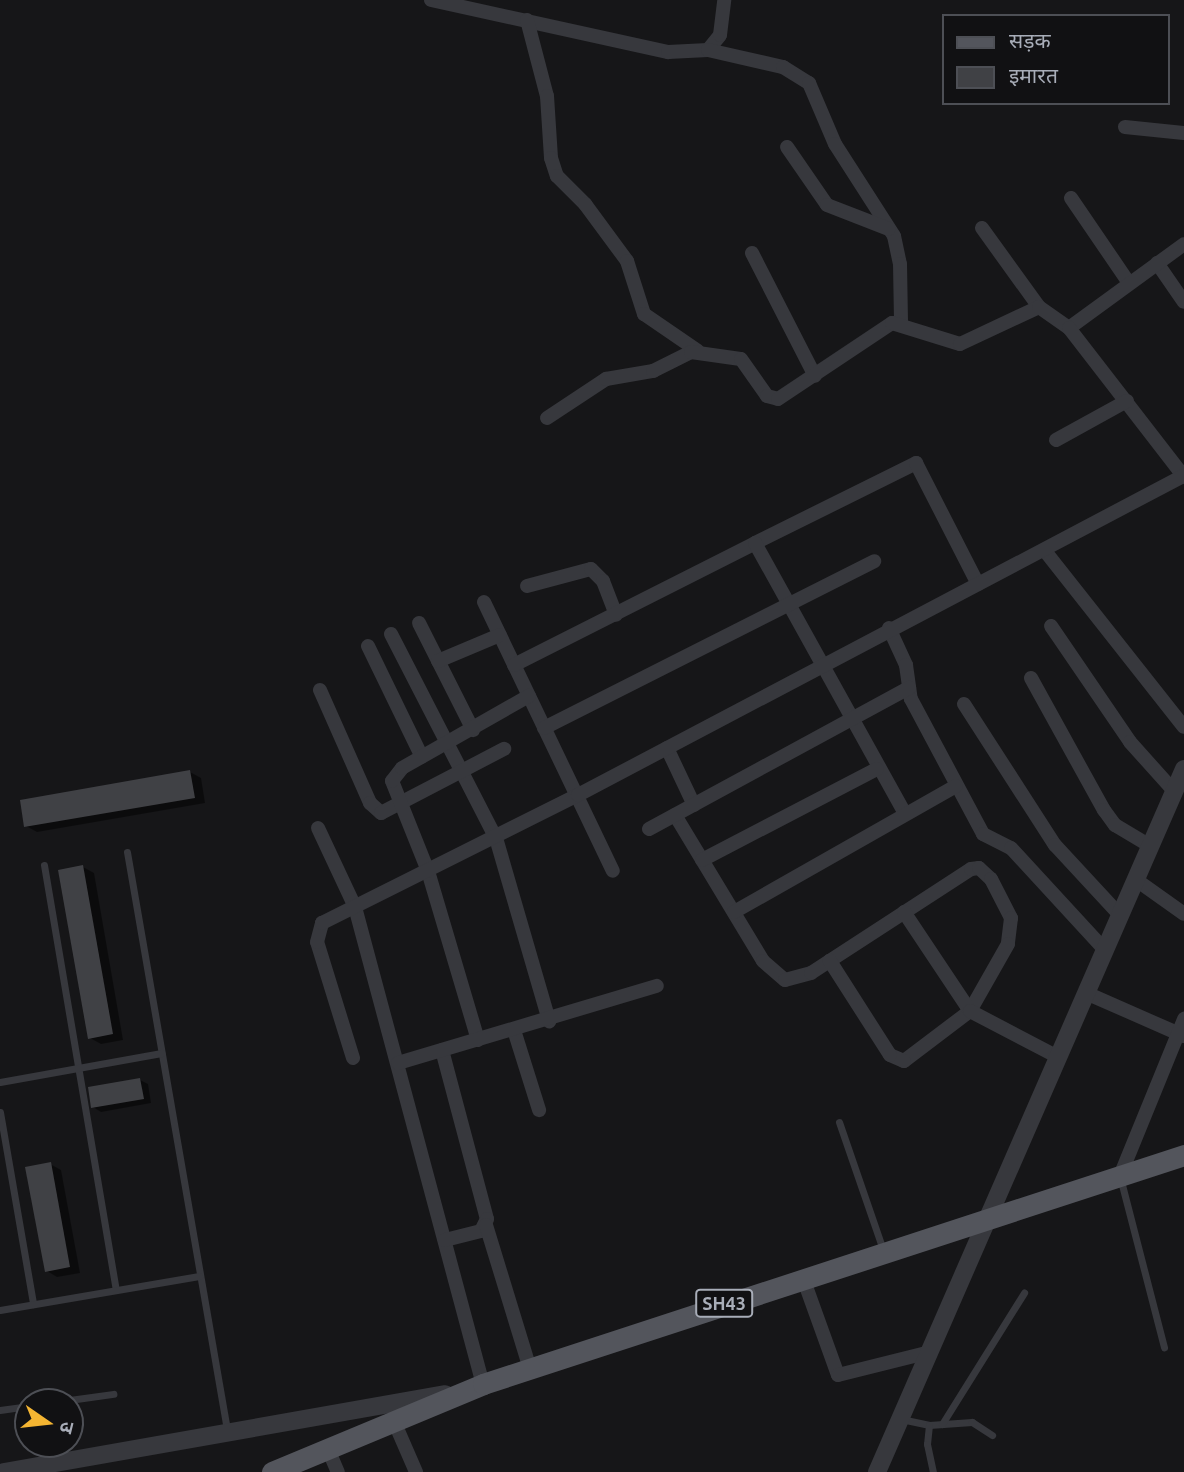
<!DOCTYPE html>
<meta charset="utf-8">
<style>
body{margin:0}
#map{position:relative;width:1184px;height:1472px;overflow:hidden;background:#161618;font-family:Ubuntu,"Noto Sans Devanagari",sans-serif}
div>[style]{position:absolute}
[style*='--x']{left:calc(var(--x)*1px);top:calc(var(--y)*1px);width:calc(var(--w)*1px);rotate:calc(var(--a)*1deg)}
.shadow>*{inset:0;background:#0007}
.building>*{inset:0;background:#404145}
.service>*{height:7px;margin:-3.5px;padding:0 3.5px;transform-origin:3.5px;border-radius:3.5px;background:#37383d}
.minor>*{height:14px;margin:-7px;padding:0 7px;transform-origin:7px;border-radius:7px;background:#37383d}
.tertiary>*{height:18px;margin:-9px;padding:0 9px;transform-origin:9px;border-radius:9px;background:#37383d}
.primary>*{height:21px;margin:-10.5px;padding:0 10.5px;transform-origin:10.5px;border-radius:10.5px;background:#53555c}
span{translate:-50% -50%;white-space:nowrap;text-align:center;line-height:1.15;-webkit-text-stroke:7px #111113;paint-order:stroke}
.shield-label span{padding:2px 5px;background:#111113;border:2px solid;border-radius:5px;-webkit-text-stroke-width:0}
.shield-label{font-size:18px;color:#a8adb8;font-weight:700}
.legend{position:absolute;left:942px;top:14px;width:228px;height:91px;box-sizing:border-box;background:#111113;border:2px solid #4d4f55;margin:0;padding:9px 12px;list-style:none;font-size:21px;color:#a8adb8}
.legend li{display:flex;align-items:center;gap:14px;height:35px}
.legend b{width:35px;border:2px solid #4d4f55}
.north{position:absolute;left:14px;top:1388px;width:70px;height:70px;box-sizing:border-box;background:#111113;border:2px solid #4d4f55;border-radius:50%;rotate:104deg;font-size:19px;font-weight:700;line-height:28px;text-align:center;color:#a8adb8}
.north::after{content:'';display:block;margin:auto;width:24px;height:32px;background:#f4b532;clip-path:polygon(50% 0,100% 100%,50% 72%,0 100%)}
</style>
<div id="map">
<div class="shadow">
<div style="clip-path:polygon(190px 772px,201px 778px,205px 803px,37px 832px,26px 826px)"></div>
<div style="clip-path:polygon(83px 867px,94px 873px,123px 1040px,101px 1044px,90px 1038px)"></div>
<div style="clip-path:polygon(140px 1080px,148px 1084px,151px 1103px,101px 1112px,93px 1107px)"></div>
<div style="clip-path:polygon(50px 1164px,61px 1170px,80px 1273px,57px 1277px,47px 1271px)"></div>
</div>
<div class="building">
<div style="clip-path:polygon(190px 770px,195px 798px,24px 827px,20px 800px)"></div>
<div style="clip-path:polygon(83px 865px,113px 1034px,88px 1039px,58px 870px)"></div>
<div style="clip-path:polygon(140px 1078px,144px 1099px,91px 1108px,88px 1087px)"></div>
<div style="clip-path:polygon(51px 1162px,70px 1267px,45px 1272px,25px 1167px)"></div>
</div>
<div class="service">
<div style="--x:127;--y:852;--w:587;--a:80.18"></div>
<div style="--x:44;--y:865;--w:431;--a:80.4"></div>
<div style="--x:0;--y:1082;--w:164;--a:-10.2"></div>
<div style="--x:0;--y:1112;--w:195;--a:80.2"></div>
<div style="--x:839;--y:1122;--w:135;--a:71"></div>
<div style="--x:1120;--y:1177;--w:176;--a:75.5"></div>
<div style="--x:0;--y:1310;--w:202;--a:-9.7"></div>
<div style="--x:55;--y:1402;--w:59;--a:-7.9"></div>
<div style="--x:0;--y:1410;--w:28;--a:-8"></div>
<div style="--x:901;--y:1419;--w:29;--a:12"></div>
<div style="--x:929;--y:1425;--w:43;--a:-4"></div>
<div style="--x:972;--y:1422;--w:24;--a:33"></div>
<div style="--x:942;--y:1424;--w:155;--a:-58"></div>
<div style="--x:929;--y:1425;--w:19;--a:96"></div>
<div style="--x:927;--y:1444;--w:29;--a:78"></div>
</div>
<div class="minor">
<div style="--x:431;--y:0;--w:243;--a:12.4"></div>
<div style="--x:668;--y:52;--w:40;--a:-2.9"></div>
<div style="--x:708;--y:50;--w:19;--a:-51"></div>
<div style="--x:720;--y:35;--w:35;--a:-83"></div>
<div style="--x:527;--y:20;--w:79;--a:75.3"></div>
<div style="--x:547;--y:96;--w:62;--a:86.3"></div>
<div style="--x:551;--y:158;--w:19;--a:72"></div>
<div style="--x:557;--y:176;--w:40;--a:45"></div>
<div style="--x:585;--y:204;--w:71;--a:53.6"></div>
<div style="--x:627;--y:261;--w:56;--a:72.2"></div>
<div style="--x:644;--y:314;--w:65;--a:34.4"></div>
<div style="--x:708;--y:50;--w:77;--a:12.8"></div>
<div style="--x:783;--y:67;--w:31;--a:32"></div>
<div style="--x:809;--y:83;--w:66;--a:66.9"></div>
<div style="--x:835;--y:144;--w:109;--a:57.3"></div>
<div style="--x:894;--y:236;--w:29;--a:78"></div>
<div style="--x:900;--y:264;--w:60;--a:89"></div>
<div style="--x:1125;--y:127;--w:59;--a:5.8"></div>
<div style="--x:787;--y:147;--w:70;--a:55.4"></div>
<div style="--x:827;--y:205;--w:66;--a:21.2"></div>
<div style="--x:1071;--y:198;--w:103;--a:55.7"></div>
<div style="--x:982;--y:228;--w:97;--a:54.2"></div>
<div style="--x:752;--y:253;--w:138;--a:62.9"></div>
<div style="--x:1157;--y:263;--w:47;--a:55.3"></div>
<div style="--x:1069;--y:328;--w:142;--a:-36.1"></div>
<div style="--x:547;--y:418;--w:71;--a:-33.5"></div>
<div style="--x:606;--y:379;--w:48;--a:-9.7"></div>
<div style="--x:653;--y:371;--w:42;--a:-26.6"></div>
<div style="--x:691;--y:352;--w:50;--a:8"></div>
<div style="--x:741;--y:359;--w:45;--a:54.9"></div>
<div style="--x:767;--y:396;--w:11;--a:15"></div>
<div style="--x:778;--y:399;--w:137;--a:-33.7"></div>
<div style="--x:892;--y:323;--w:71;--a:17.2"></div>
<div style="--x:960;--y:344;--w:87;--a:-25.1"></div>
<div style="--x:1039;--y:307;--w:37;--a:35"></div>
<div style="--x:1069;--y:328;--w:188;--a:52.3"></div>
<div style="--x:1056;--y:440;--w:81;--a:-28.8"></div>
<div style="--x:755;--y:543;--w:180;--a:-26.4"></div>
<div style="--x:916;--y:463;--w:136;--a:62.9"></div>
<div style="--x:1045;--y:551;--w:224;--a:51.7"></div>
<div style="--x:527;--y:586;--w:66;--a:-14.9"></div>
<div style="--x:591;--y:569;--w:17;--a:45"></div>
<div style="--x:603;--y:581;--w:36;--a:69"></div>
<div style="--x:484;--y:602;--w:298;--a:64.4"></div>
<div style="--x:419;--y:623;--w:120;--a:63.2"></div>
<div style="--x:1051;--y:626;--w:140;--a:55.7"></div>
<div style="--x:1130;--y:742;--w:66;--a:48.1"></div>
<div style="--x:889;--y:628;--w:41;--a:65.3"></div>
<div style="--x:906;--y:665;--w:34;--a:82"></div>
<div style="--x:911;--y:699;--w:153;--a:61.9"></div>
<div style="--x:983;--y:834;--w:31;--a:27"></div>
<div style="--x:1011;--y:848;--w:137;--a:47.4"></div>
<div style="--x:391;--y:634;--w:229;--a:62.8"></div>
<div style="--x:496;--y:838;--w:191;--a:73.8"></div>
<div style="--x:368;--y:646;--w:123;--a:64.1"></div>
<div style="--x:438;--y:661;--w:67;--a:-22.8"></div>
<div style="--x:514;--y:665;--w:270;--a:-26.8"></div>
<div style="--x:755;--y:543;--w:310;--a:61"></div>
<div style="--x:1031;--y:678;--w:151;--a:61.1"></div>
<div style="--x:1104;--y:810;--w:19;--a:54"></div>
<div style="--x:1115;--y:825;--w:41;--a:31"></div>
<div style="--x:320;--y:690;--w:124;--a:66.1"></div>
<div style="--x:370;--y:803;--w:15;--a:42"></div>
<div style="--x:381;--y:813;--w:139;--a:-27.5"></div>
<div style="--x:964;--y:704;--w:168;--a:57.2"></div>
<div style="--x:1055;--y:845;--w:94;--a:47.2"></div>
<div style="--x:544;--y:728;--w:370;--a:-26.8"></div>
<div style="--x:667;--y:748;--w:63;--a:64.7"></div>
<div style="--x:675;--y:815;--w:170;--a:58.9"></div>
<div style="--x:763;--y:961;--w:29;--a:41"></div>
<div style="--x:785;--y:980;--w:27;--a:-15"></div>
<div style="--x:811;--y:973;--w:191;--a:-33"></div>
<div style="--x:971;--y:869;--w:8;--a:-7"></div>
<div style="--x:979;--y:868;--w:16;--a:43"></div>
<div style="--x:991;--y:879;--w:44;--a:62.9"></div>
<div style="--x:1011;--y:918;--w:26;--a:97"></div>
<div style="--x:1008;--y:944;--w:77;--a:119.6"></div>
<div style="--x:970;--y:1011;--w:83;--a:142.9"></div>
<div style="--x:904;--y:1061;--w:15;--a:-157"></div>
<div style="--x:890;--y:1055;--w:112;--a:-122.6"></div>
<div style="--x:318;--y:828;--w:87;--a:64.9"></div>
<div style="--x:355;--y:907;--w:494;--a:75"></div>
<div style="--x:649;--y:829;--w:296;--a:-28.5"></div>
<div style="--x:702;--y:860;--w:197;--a:-27.5"></div>
<div style="--x:1135;--y:879;--w:60;--a:35.5"></div>
<div style="--x:734;--y:912;--w:255;--a:-29.6"></div>
<div style="--x:904;--y:912;--w:119;--a:56.3"></div>
<div style="--x:970;--y:1011;--w:99;--a:27.6"></div>
<div style="--x:1086;--y:993;--w:107;--a:23.7"></div>
<div style="--x:514;--y:1030;--w:84;--a:72.6"></div>
<div style="--x:478;--y:1040;--w:176;--a:-106.5"></div>
<div style="--x:428;--y:871;--w:97;--a:-111.8"></div>
<div style="--x:392;--y:781;--w:16;--a:-52"></div>
<div style="--x:402;--y:768;--w:146;--a:-29.6"></div>
<div style="--x:442;--y:1050;--w:175;--a:75.1"></div>
<div style="--x:487;--y:1219;--w:13;--a:117"></div>
<div style="--x:481;--y:1231;--w:37;--a:166"></div>
<div style="--x:353;--y:1058;--w:121;--a:-107.2"></div>
<div style="--x:317;--y:942;--w:20;--a:-75"></div>
<div style="--x:322;--y:923;--w:286;--a:-26.6"></div>
<div style="--x:578;--y:795;--w:684;--a:-27.8"></div>
<div style="--x:398;--y:1063;--w:270;--a:-16.6"></div>
<div style="--x:1120;--y:1176;--w:170;--a:-67.8"></div>
<div style="--x:486;--y:1225;--w:151;--a:73"></div>
<div style="--x:803;--y:1278;--w:103;--a:70.2"></div>
<div style="--x:838;--y:1375;--w:95;--a:-14"></div>
<div style="--x:393;--y:1419;--w:58;--a:66.5"></div>
<div style="--x:328;--y:1449;--w:25;--a:67"></div>
</div>
<div class="tertiary">
<div style="--x:4;--y:1472;--w:448;--a:-10"></div>
<div style="--x:877;--y:1472;--w:767;--a:-66.41"></div>
</div>
<div class="primary">
<div style="--x:272;--y:1472;--w:229;--a:-22.6"></div>
<div style="--x:483;--y:1384;--w:737;--a:-18.09"></div>
</div>
<div class="shield-label">
<span style="left:724px;top:1303px">SH43</span>
</div>
<ul class="legend">
<li><b style="height:9px;background:#53555c"></b>सड़क</li>
<li><b style="height:19px;background:#404145"></b>इमारत</li>
</ul>
<div class="north">उ</div>
</div>
